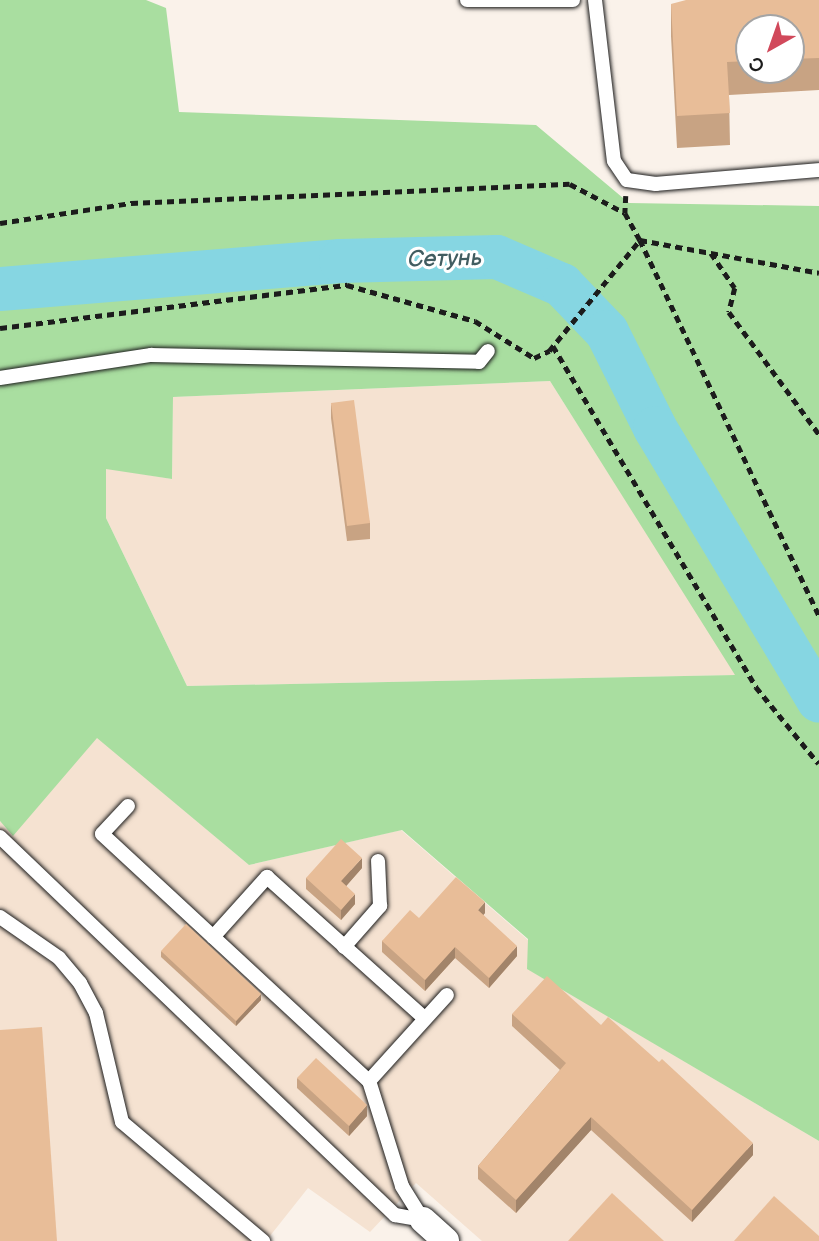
<!DOCTYPE html>
<meta charset="utf-8">
<style>
body{margin:0}
#map{position:relative;width:819px;height:1241px;overflow:hidden;background:#faf2ea;font-family:"Balsamiq Sans",sans-serif}
div>[style]{position:absolute}
[style*='--x']{left:calc(var(--x)*1px);top:calc(var(--y)*1px);width:calc(var(--w)*1px);rotate:calc(var(--a)*1deg)}
.built>*{inset:0;background:#f5e2d1}
.green>*{inset:0;background:#a9dea0}
.river>*{height:44px;margin:-22px;padding:0 22px;transform-origin:22px;border-radius:22px;background:#86d6e2}
.path>*{height:4.5px;margin-top:-2.25px;transform-origin:0;background:repeating-linear-gradient(90deg,#1c1c1c 0 7px,transparent 0 12px)}
.roads{filter:drop-shadow(0 0 2px #1c1c1c) drop-shadow(0 0 2px #1c1c1c)}
.lane>*{height:14px;margin:-7px;padding:0 7px;transform-origin:7px;border-radius:7px;background:#fff}
.street>*{height:26px;margin:-13px;padding:0 13px;transform-origin:13px;border-radius:13px;background:#fff}
.wall>*{inset:0;background:#c8a383}
.shaded-wall>*{inset:0;background:#a2846a}
.building>*{inset:0;background:#e8bd98}
span{translate:-50% -50%;white-space:nowrap;text-align:center;line-height:1.15;-webkit-text-stroke:6px #fff;paint-order:stroke}
.water-label{font-size:23px;color:#415d61;font-style:italic}
.north{position:absolute;left:735px;top:14px;width:70px;height:70px;box-sizing:border-box;background:#fff;border:2px solid #a4a4a4;border-radius:50%;rotate:220deg;font-size:19px;font-weight:700;line-height:28px;text-align:center;color:#1c1c1c}
.north::after{content:'';display:block;margin:auto;width:24px;height:32px;background:#d1495b;clip-path:polygon(50% 0,100% 100%,50% 72%,0 100%)}
</style>
<div id="map">
<div class="built">
<div style="clip-path:polygon(550px 381px,736px 675px,187px 686px,106px 518px,106px 468px,172px 479px,173px 397px)"></div>
<div style="clip-path:polygon(97px 737px,249px 865px,401px 830px,528px 940px,528px 969px,819px 1141px,819px 1241px,482px 1241px,416px 1183px,370px 1232px,308px 1188px,266px 1241px,0 1241px,0 821px,13px 835px)"></div>
</div>
<div class="green">
<div style="clip-path:polygon(evenodd,0 0,146px 0,166px 8px,179px 112px,536px 125px,629px 203px,819px 206px,819px 1141px,527px 969px,528px 939px,402px 830px,249px 865px,97px 738px,13px 836px,0 821px,0 0,550px 381px,735px 675px,187px 686px,106px 518px,106px 469px,172px 479px,173px 397px,550px 381px)"></div>
</div>
<div class="river">
<div style="--x:0;--y:289;--w:342;--a:-4.7"></div>
<div style="--x:341;--y:261;--w:156;--a:-1.5"></div>
<div style="--x:497;--y:257;--w:71;--a:23.3"></div>
<div style="--x:562;--y:285;--w:65;--a:46.2"></div>
<div style="--x:607;--y:332;--w:107;--a:63.4"></div>
<div style="--x:655;--y:428;--w:318;--a:59"></div>
</div>
<div class="path">
<div style="--x:626;--y:196;--w:17;--a:93"></div>
<div style="--x:625;--y:213;--w:31;--a:61"></div>
<div style="--x:640;--y:240;--w:182;--a:10.4"></div>
<div style="--x:0;--y:223;--w:133;--a:-8.7"></div>
<div style="--x:131;--y:203;--w:439;--a:-2.5"></div>
<div style="--x:570;--y:184;--w:62;--a:27.8"></div>
<div style="--x:711;--y:253;--w:42;--a:55.6"></div>
<div style="--x:735;--y:288;--w:25;--a:104"></div>
<div style="--x:729;--y:312;--w:152;--a:53.6"></div>
<div style="--x:0;--y:328;--w:350;--a:-7.1"></div>
<div style="--x:347;--y:285;--w:133;--a:15.7"></div>
<div style="--x:475;--y:321;--w:70;--a:32.1"></div>
<div style="--x:534;--y:358;--w:17;--a:-25"></div>
<div style="--x:549;--y:351;--w:144;--a:-50.7"></div>
<div style="--x:640;--y:240;--w:416;--a:64.5"></div>
<div style="--x:553;--y:346;--w:397;--a:59.2"></div>
<div style="--x:756;--y:687;--w:99;--a:50.7"></div>
</div>
<div class="roads">
<div class="lane">
<div style="--x:467;--y:0;--w:106;--a:0"></div>
<div style="--x:595;--y:0;--w:162;--a:83.3"></div>
<div style="--x:614;--y:161;--w:23;--a:56"></div>
<div style="--x:627;--y:180;--w:29;--a:8"></div>
<div style="--x:656;--y:184;--w:164;--a:-4.9"></div>
<div style="--x:0;--y:378;--w:153;--a:-8.7"></div>
<div style="--x:151;--y:355;--w:328;--a:1.2"></div>
<div style="--x:479;--y:362;--w:14;--a:-51"></div>
<div style="--x:128;--y:806;--w:38;--a:133"></div>
<div style="--x:102;--y:834;--w:364;--a:42.8"></div>
<div style="--x:0;--y:837;--w:547;--a:43.74"></div>
<div style="--x:395;--y:1215;--w:28;--a:10"></div>
<div style="--x:0;--y:917;--w:72;--a:34.8"></div>
<div style="--x:59;--y:958;--w:33;--a:50"></div>
<div style="--x:80;--y:983;--w:34;--a:62"></div>
<div style="--x:96;--y:1013;--w:112;--a:76.6"></div>
<div style="--x:122;--y:1122;--w:185;--a:40.2"></div>
<div style="--x:213;--y:937;--w:81;--a:-48"></div>
<div style="--x:267;--y:877;--w:212;--a:41.9"></div>
<div style="--x:344;--y:947;--w:55;--a:-48.7"></div>
<div style="--x:380;--y:906;--w:45;--a:-92.5"></div>
<div style="--x:423;--y:1220;--w:40;--a:-122"></div>
<div style="--x:402;--y:1186;--w:110;--a:-107.4"></div>
<div style="--x:369;--y:1081;--w:116;--a:-47.8"></div>
</div>
<div class="street">
<div style="--x:423;--y:1220;--w:31;--a:42"></div>
</div>
</div>
<div class="wall">
<div style="clip-path:polygon(evenodd,819px 0,819px 90px,729px 95px,730px 145px,677px 148px,671px 36px,671px 4px,819px 0,749px 28px,791px 28px,791px 70px,749px 70px,749px 28px)"></div>
<div style="clip-path:polygon(331px 403px,370px 523px,370px 539px,347px 541px,331px 418px)"></div>
<div style="clip-path:polygon(362px 868px,346px 886px,355px 904px,341px 920px,306px 889px,306px 878px)"></div>
<div style="clip-path:polygon(485px 913px,483px 915px,517px 956px,489px 988px,455px 958px,425px 991px,382px 952px,382px 941px,419px 918px)"></div>
<div style="clip-path:polygon(161px 951px,261px 1000px,236px 1026px,161px 957px)"></div>
<div style="clip-path:polygon(512px 1014px,601px 1025px,753px 1155px,692px 1222px,591px 1130px,516px 1213px,478px 1179px,478px 1166px,560px 1070px,512px 1026px)"></div>
<div style="clip-path:polygon(297px 1078px,367px 1116px,349px 1136px,297px 1088px)"></div>
</div>
<div class="shaded-wall">
<div style="clip-path:polygon(362px 858px,362px 868px,341px 892px,341px 881px)"></div>
<div style="clip-path:polygon(355px 894px,355px 904px,341px 920px,341px 910px)"></div>
<div style="clip-path:polygon(485px 902px,485px 913px,478px 921px,478px 910px)"></div>
<div style="clip-path:polygon(517px 946px,517px 956px,489px 988px,489px 978px)"></div>
<div style="clip-path:polygon(455px 947px,455px 958px,425px 991px,425px 980px)"></div>
<div style="clip-path:polygon(261px 994px,261px 1000px,236px 1026px,236px 1021px)"></div>
<div style="clip-path:polygon(367px 1105px,367px 1116px,349px 1136px,349px 1126px)"></div>
<div style="clip-path:polygon(591px 1117px,591px 1130px,516px 1213px,516px 1200px)"></div>
<div style="clip-path:polygon(753px 1143px,753px 1155px,692px 1222px,692px 1210px)"></div>
</div>
<div class="building">
<div style="clip-path:polygon(686px 0,819px 0,819px 58px,791px 59px,791px 28px,749px 28px,749px 61px,727px 62px,730px 113px,677px 116px,671px 4px)"></div>
<div style="clip-path:polygon(354px 400px,370px 523px,347px 526px,331px 403px)"></div>
<div style="clip-path:polygon(341px 839px,362px 858px,341px 881px,355px 894px,341px 910px,306px 878px)"></div>
<div style="clip-path:polygon(456px 877px,485px 902px,478px 910px,517px 946px,489px 978px,455px 947px,425px 980px,382px 941px,410px 910px,419px 918px)"></div>
<div style="clip-path:polygon(186px 924px,261px 994px,236px 1021px,161px 951px)"></div>
<div style="clip-path:polygon(547px 976px,601px 1025px,608px 1017px,659px 1062px,662px 1059px,753px 1143px,692px 1210px,591px 1117px,516px 1200px,478px 1166px,566px 1063px,512px 1014px)"></div>
<div style="clip-path:polygon(42px 1027px,57px 1241px,0 1241px,0 1030px)"></div>
<div style="clip-path:polygon(316px 1058px,367px 1105px,349px 1126px,297px 1078px)"></div>
<div style="clip-path:polygon(612px 1193px,664px 1241px,568px 1241px)"></div>
<div style="clip-path:polygon(774px 1196px,819px 1236px,819px 1241px,734px 1241px)"></div>
</div>
<div class="water-label">
<span style="left:445px;top:259px;rotate:-1deg">Сетунь</span>
</div>
<div class="north">С</div>
</div>
